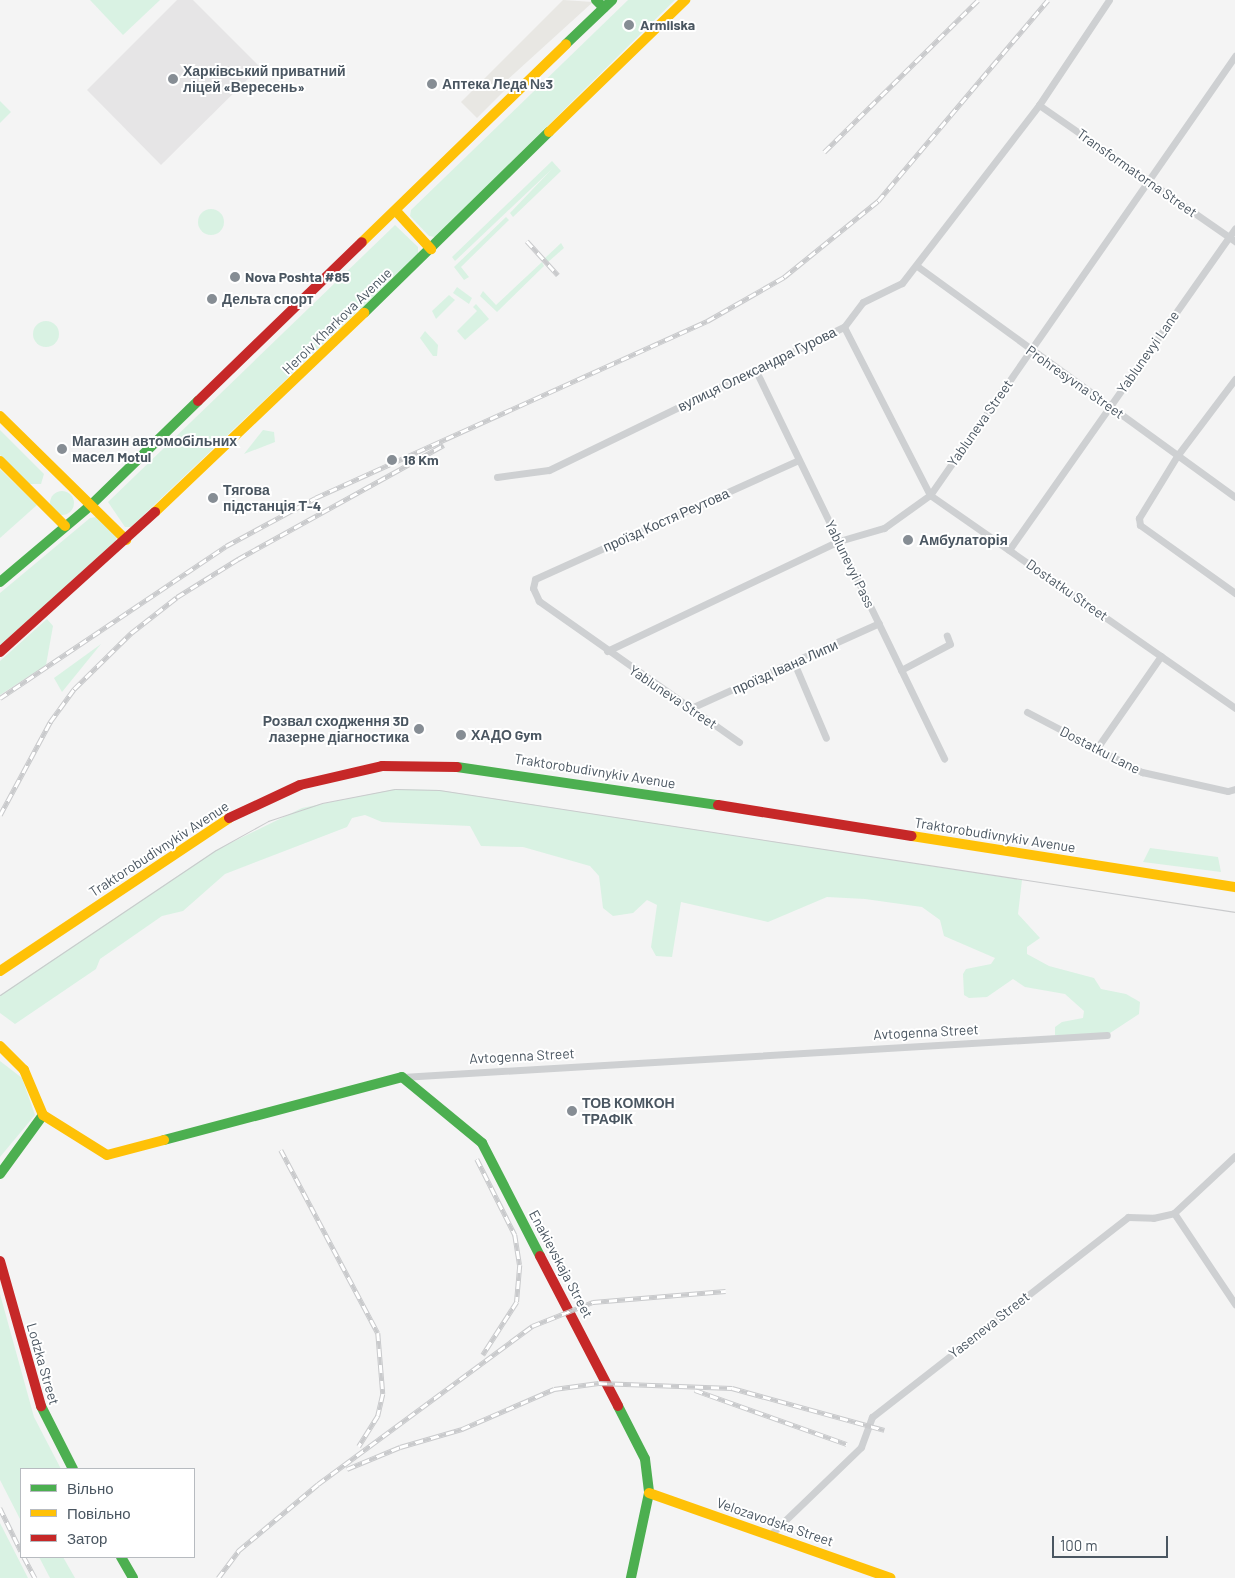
<!DOCTYPE html>
<meta charset="utf-8">
<style>
body{margin:0}
#map{position:relative;width:1235px;height:1578px;overflow:hidden;background:#f4f4f4;font-family:Barlow,sans-serif}
div>[style]{position:absolute}
[style*='--x']{left:calc(var(--x)*1px);top:calc(var(--y)*1px);width:calc(var(--w)*1px);rotate:calc(var(--a)*1deg)}
.commercial>*{inset:0;background:#e8e7e3}
.education>*{inset:0;background:#e6e5e6}
.green>*{inset:0;background:#d9f2e3}
.round{border-radius:50%}
.street>*{height:7px;margin:-3.5px;padding:0 3.5px;transform-origin:3.5px;border-radius:3.5px;background:#ced0d2}
.fast>*{height:10px;margin:-5px;padding:0 5px;transform-origin:5px;border-radius:5px;background:#4caf50}
.slow>*{height:10px;margin:-5px;padding:0 5px;transform-origin:5px;border-radius:5px;background:#ffc107}
.jam>*{height:10px;margin:-5px;padding:0 5px;transform-origin:5px;border-radius:5px;background:#c62828}
.tram>*{height:1px;margin:-0.5px;padding:0 0.5px;transform-origin:0.5px;border-radius:0.5px;background:#c9cacc}
.rail>*{height:4.5px;margin-top:-2.25px;transform-origin:0;background:repeating-linear-gradient(90deg,#fff 0 8px,#c9cacc 0 16px);box-sizing:border-box;border-block:1px solid #c9cacc}
.dots>*{width:14px;height:14px;translate:-50% -50%;box-sizing:border-box;border:2px solid #fff;border-radius:50%}
span{translate:-50% -50%;white-space:nowrap;text-align:center;line-height:1.15;-webkit-text-stroke:4px #fff;paint-order:stroke}
.poi-label{font-size:14px;color:#4a5661;font-weight:700}
.left{translate:0 -50%;text-align:left}
.right{translate:-100% -50%;text-align:right}
.street-label{font-size:14px;color:#4a5661}
.legend{position:absolute;left:20px;top:1468px;width:175px;height:90px;box-sizing:border-box;background:#fff;border:1px solid #b7bbc0;margin:0;padding:6px 9px;list-style:none;font-size:15px;color:#4a5661}
.legend li{display:flex;align-items:center;gap:10px;height:25px}
.legend b{width:25px;border:1px solid #b7bbc0}
.scale{position:absolute;left:1052px;top:1536px;width:116px;height:22px;box-sizing:border-box;border:2px solid #4a5661;border-top:0;padding-left:6px;font-size:15px;line-height:18px;white-space:nowrap;color:#4a5661;-webkit-text-stroke:4px #fff;paint-order:stroke}
</style>
<div id="map">
<div class="commercial">
<div style="clip-path:polygon(563px 0,593px 2px,505px 82px,508px 87px,477px 118px,461px 102px)"></div>
</div>
<div class="education">
<div style="clip-path:polygon(177px 0,193px 0,260px 67px,161px 165px,87px 90px)"></div>
</div>
<div class="green">
<div style="clip-path:polygon(90px 0,160px 0,123px 35px)"></div>
<div style="clip-path:polygon(628px 0,675px 0,435px 237px,429px 236px,410px 216px,411px 210px)"></div>
<div style="clip-path:polygon(0 101px,11px 112px,0 123px)"></div>
<div style="clip-path:polygon(552px 161px,561px 171px,513px 217px,510px 213px,552px 169px,455px 261px,452px 257px)"></div>
<div class="round" style="left:198px;top:209px;width:26px;height:26px"></div>
<div style="clip-path:polygon(506px 217px,509px 220px,461px 267px,469px 277px,464px 280px,454px 267px)"></div>
<div style="clip-path:polygon(395px 225px,418px 247px,418px 254px,131px 527px,125px 527px,108px 502px)"></div>
<div style="clip-path:polygon(561px 243px,564px 248px,548px 262px,544px 259px)"></div>
<div style="clip-path:polygon(542px 262px,544px 266px,497px 312px,480px 296px,483px 291px,496px 305px)"></div>
<div style="clip-path:polygon(457px 287px,472px 298px,469px 304px,453px 293px)"></div>
<div style="clip-path:polygon(449px 295px,455px 300px,436px 319px,432px 311px)"></div>
<div style="clip-path:polygon(476px 304px,489px 319px,465px 340px,457px 331px,477px 311px,473px 307px)"></div>
<div class="round" style="left:33px;top:321px;width:26px;height:26px"></div>
<div style="clip-path:polygon(425px 331px,438px 345px,437px 356px,433px 356px,420px 338px)"></div>
<div style="clip-path:polygon(0 430px,44px 474px,41px 484px,29px 484px,0 455px)"></div>
<div style="clip-path:polygon(263px 430px,274px 432px,275px 442px,244px 454px)"></div>
<div style="clip-path:polygon(0 469px,37px 505px,0 538px)"></div>
<div class="round" style="left:50px;top:491px;width:24px;height:24px"></div>
<div style="clip-path:polygon(96px 517px,117px 535px,115px 544px,0 647px,0 593px,90px 518px)"></div>
<div style="clip-path:polygon(47px 619px,53px 626px,46px 665px,0 695px,0 661px)"></div>
<div style="clip-path:polygon(101px 644px,62px 692px,54px 678px)"></div>
<div style="clip-path:polygon(395px 789px,439px 790px,1022px 880px,1018px 914px,1040px 938px,1027px 947px,1027px 954px,1049px 966px,1094px 978px,1101px 989px,1126px 994px,1140px 1002px,1139px 1014px,1107px 1035px,1055px 1035px,1055px 1027px,1062px 1022px,1083px 1018px,1084px 1011px,1065px 994px,1025px 987px,1013px 979px,987px 997px,969px 998px,964px 995px,963px 974px,966px 969px,991px 964px,995px 958px,944px 936px,940px 920px,922px 907px,865px 899px,827px 897px,768px 922px,681px 902px,672px 957px,656px 956px,651px 947px,657px 905px,647px 900px,633px 913px,613px 916px,603px 908px,599px 876px,590px 866px,523px 847px,481px 846px,470px 826px,382px 822px,365px 815px,352px 818px,347px 827px,225px 874px,183px 911px,162px 916px,100px 959px,96px 969px,15px 1024px,0 1013px,0 995px,216px 850px,302px 808px)"></div>
<div style="clip-path:polygon(1150px 848px,1218px 857px,1221px 872px,1143px 862px)"></div>
<div style="clip-path:polygon(0 1061px,22px 1078px,35px 1115px,0 1157px)"></div>
<div style="clip-path:polygon(0 1294px,34px 1417px,61px 1469px,21px 1469px,21px 1521px,0 1480px)"></div>
<div style="clip-path:polygon(0 1523px,27px 1576px,28px 1578px,0 1578px)"></div>
<div style="clip-path:polygon(39px 1557px,63px 1557px,75px 1578px,50px 1578px)"></div>
</div>
<div class="street">
<div style="--x:1039;--y:105;--w:239;--a:34.8"></div>
<div style="--x:917;--y:266;--w:393;--a:36"></div>
<div style="--x:844;--y:327;--w:189;--a:62.9"></div>
<div style="--x:930;--y:495;--w:372;--a:34.9"></div>
<div style="--x:755;--y:369;--w:433;--a:64.1"></div>
<div style="--x:1235;--y:379;--w:96;--a:127"></div>
<div style="--x:1177;--y:456;--w:73;--a:121.5"></div>
<div style="--x:1139;--y:518;--w:7;--a:82"></div>
<div style="--x:1140;--y:525;--w:117;--a:35.6"></div>
<div style="--x:497;--y:477;--w:52;--a:-7.7"></div>
<div style="--x:549;--y:470;--w:328;--a:-25.9"></div>
<div style="--x:844;--y:327;--w:31;--a:-53"></div>
<div style="--x:863;--y:302;--w:43;--a:-26"></div>
<div style="--x:902;--y:283;--w:225;--a:-52.4"></div>
<div style="--x:1039;--y:105;--w:126;--a:-56.3"></div>
<div style="--x:1009;--y:550;--w:393;--a:-54.9"></div>
<div style="--x:607;--y:651;--w:257;--a:-25.4"></div>
<div style="--x:839;--y:541;--w:47;--a:-16.1"></div>
<div style="--x:884;--y:528;--w:57;--a:-35.7"></div>
<div style="--x:930;--y:495;--w:535;--a:-55.21"></div>
<div style="--x:795;--y:665;--w:79;--a:67"></div>
<div style="--x:901;--y:670;--w:55;--a:-28"></div>
<div style="--x:950;--y:644;--w:9;--a:-111"></div>
<div style="--x:691;--y:708;--w:206;--a:-24.3"></div>
<div style="--x:1027;--y:712;--w:130;--a:27.6"></div>
<div style="--x:1142;--y:772;--w:88;--a:12.5"></div>
<div style="--x:1228;--y:791;--w:7;--a:-16"></div>
<div style="--x:739;--y:742;--w:245;--a:-144.8"></div>
<div style="--x:539;--y:601;--w:14;--a:-115"></div>
<div style="--x:533;--y:588;--w:9;--a:-77"></div>
<div style="--x:535;--y:579;--w:289;--a:-24.3"></div>
<div style="--x:1097;--y:748;--w:112;--a:-55.2"></div>
<div style="--x:402;--y:1077;--w:706;--a:-3.41"></div>
<div style="--x:1174;--y:1213;--w:110;--a:56.2"></div>
<div style="--x:771;--y:1534;--w:125;--a:-44"></div>
<div style="--x:861;--y:1447;--w:32;--a:-70"></div>
<div style="--x:872;--y:1417;--w:325;--a:-38"></div>
<div style="--x:1128;--y:1217;--w:25;--a:2"></div>
<div style="--x:1153;--y:1218;--w:22;--a:-13"></div>
<div style="--x:1174;--y:1213;--w:83;--a:-43.1"></div>
</div>
<div class="fast">
<div style="--x:596;--y:0;--w:11;--a:45"></div>
<div style="--x:566;--y:44;--w:64;--a:-43.7"></div>
<div style="--x:364;--y:313;--w:259;--a:-44.4"></div>
<div style="--x:0;--y:582;--w:119;--a:-40.2"></div>
<div style="--x:91;--y:505;--w:149;--a:-44.2"></div>
<div style="--x:457;--y:767;--w:264;--a:8.3"></div>
<div style="--x:164;--y:1140;--w:246;--a:-14.8"></div>
<div style="--x:402;--y:1077;--w:104;--a:39.5"></div>
<div style="--x:482;--y:1143;--w:127;--a:62.8"></div>
<div style="--x:0;--y:1174;--w:73;--a:-53.9"></div>
<div style="--x:41;--y:1406;--w:71;--a:63.1"></div>
<div style="--x:618;--y:1406;--w:59;--a:63"></div>
<div style="--x:645;--y:1459;--w:34;--a:83"></div>
<div style="--x:649;--y:1493;--w:87;--a:102"></div>
<div style="--x:121;--y:1557;--w:24;--a:60"></div>
</div>
<div class="slow">
<div style="--x:549;--y:132;--w:190;--a:-44.1"></div>
<div style="--x:396;--y:211;--w:52;--a:47.4"></div>
<div style="--x:362;--y:242;--w:284;--a:-44.1"></div>
<div style="--x:0;--y:416;--w:177;--a:44.5"></div>
<div style="--x:0;--y:461;--w:92;--a:45"></div>
<div style="--x:155;--y:512;--w:289;--a:-43.6"></div>
<div style="--x:912;--y:836;--w:327;--a:9"></div>
<div style="--x:0;--y:971;--w:275;--a:-33.7"></div>
<div style="--x:0;--y:1046;--w:34;--a:45"></div>
<div style="--x:24;--y:1070;--w:49;--a:67.1"></div>
<div style="--x:43;--y:1115;--w:75;--a:32"></div>
<div style="--x:107;--y:1155;--w:59;--a:-14.7"></div>
<div style="--x:649;--y:1493;--w:256;--a:19.4"></div>
</div>
<div class="jam">
<div style="--x:198;--y:401;--w:228;--a:-44.1"></div>
<div style="--x:0;--y:652;--w:209;--a:-42.1"></div>
<div style="--x:718;--y:805;--w:196;--a:9.1"></div>
<div style="--x:229;--y:818;--w:78;--a:-24.9"></div>
<div style="--x:300;--y:785;--w:84;--a:-13"></div>
<div style="--x:382;--y:766;--w:75;--a:0.8"></div>
<div style="--x:540;--y:1256;--w:169;--a:62.5"></div>
<div style="--x:0;--y:1261;--w:151;--a:74.2"></div>
</div>
<div class="tram">
<div style="--x:0;--y:995;--w:260;--a:-33.9"></div>
<div style="--x:216;--y:850;--w:60;--a:-29.1"></div>
<div style="--x:268;--y:821;--w:57;--a:-18.4"></div>
<div style="--x:322;--y:803;--w:74;--a:-10.9"></div>
<div style="--x:395;--y:789;--w:44;--a:1.3"></div>
<div style="--x:439;--y:790;--w:805;--a:8.71"></div>
</div>
<div class="rail">
<div style="--x:824;--y:152;--w:216;--a:-44.6"></div>
<div style="--x:527;--y:241;--w:46;--a:47.6"></div>
<div style="--x:0;--y:698;--w:272;--a:-33.9"></div>
<div style="--x:226;--y:546;--w:101;--a:-28.3"></div>
<div style="--x:315;--y:498;--w:430;--a:-24.3"></div>
<div style="--x:707;--y:321;--w:89;--a:-29.7"></div>
<div style="--x:784;--y:277;--w:121;--a:-39"></div>
<div style="--x:878;--y:201;--w:263;--a:-49.8"></div>
<div style="--x:0;--y:815;--w:106;--a:-61.7"></div>
<div style="--x:50;--y:722;--w:41;--a:-54"></div>
<div style="--x:74;--y:689;--w:80;--a:-44.5"></div>
<div style="--x:131;--y:633;--w:58;--a:-38"></div>
<div style="--x:177;--y:597;--w:72;--a:-31.9"></div>
<div style="--x:238;--y:559;--w:235;--a:-29"></div>
<div style="--x:281;--y:1150;--w:207;--a:62.1"></div>
<div style="--x:378;--y:1333;--w:61;--a:85.3"></div>
<div style="--x:383;--y:1394;--w:23;--a:103"></div>
<div style="--x:378;--y:1416;--w:36;--a:122"></div>
<div style="--x:477;--y:1159;--w:85;--a:63.4"></div>
<div style="--x:515;--y:1235;--w:30;--a:81"></div>
<div style="--x:520;--y:1265;--w:37;--a:95"></div>
<div style="--x:517;--y:1302;--w:63;--a:122.7"></div>
<div style="--x:695;--y:1390;--w:161;--a:19.6"></div>
<div style="--x:347;--y:1469;--w:57;--a:-22.5"></div>
<div style="--x:400;--y:1447;--w:65;--a:-16.2"></div>
<div style="--x:462;--y:1429;--w:100;--a:-23.5"></div>
<div style="--x:554;--y:1389;--w:45;--a:-7.6"></div>
<div style="--x:599;--y:1383;--w:133;--a:2.2"></div>
<div style="--x:732;--y:1388;--w:158;--a:15.4"></div>
<div style="--x:0;--y:1508;--w:48;--a:64"></div>
<div style="--x:24;--y:1557;--w:24;--a:62"></div>
<div style="--x:218;--y:1578;--w:34;--a:-53"></div>
<div style="--x:238;--y:1551;--w:104;--a:-39.9"></div>
<div style="--x:318;--y:1484;--w:266;--a:-36.4"></div>
<div style="--x:532;--y:1326;--w:66;--a:-21.5"></div>
<div style="--x:593;--y:1302;--w:133;--a:-4.7"></div>
</div>
<div class="dots">
<div style="left:629px;top:25px;background:#868d94"></div>
<div style="left:173px;top:79px;background:#868d94"></div>
<div style="left:432px;top:84px;background:#868d94"></div>
<div style="left:235px;top:277px;background:#868d94"></div>
<div style="left:212px;top:299px;background:#868d94"></div>
<div style="left:62px;top:449px;background:#868d94"></div>
<div style="left:392px;top:460px;background:#868d94"></div>
<div style="left:213px;top:498px;background:#868d94"></div>
<div style="left:908px;top:540px;background:#868d94"></div>
<div style="left:419px;top:729px;background:#868d94"></div>
<div style="left:461px;top:735px;background:#868d94"></div>
<div style="left:572px;top:1111px;background:#868d94"></div>
</div>
<div class="poi-label">
<span class="left" style="left:640px;top:25px">Armiiska</span>
<span class="left" style="left:183px;top:79px">Харківський приватний<br>ліцей «Вересень»</span>
<span class="left" style="left:442px;top:84px">Аптека Леда №3</span>
<span class="left" style="left:245px;top:277px">Nova Poshta #85</span>
<span class="left" style="left:222px;top:299px">Дельта спорт</span>
<span class="left" style="left:72px;top:449px">Магазин автомобільних<br>масел Motul</span>
<span class="left" style="left:403px;top:460px">18 Km</span>
<span class="left" style="left:223px;top:498px">Тягова<br>підстанція Т-4</span>
<span class="left" style="left:919px;top:540px">Амбулаторія</span>
<span class="right" style="left:409px;top:729px">Розвал сходження 3D<br>лазерне діагностика</span>
<span class="left" style="left:471px;top:735px">ХАДО Gym</span>
<span class="left" style="left:582px;top:1111px">ТОВ КОМКОН<br>ТРАФІК</span>
</div>
<div class="street-label">
<span style="left:1137px;top:173px;rotate:35deg">Transformatorna Street</span>
<span style="left:337px;top:321px;rotate:-44deg">Heroiv Kharkova Avenue</span>
<span style="left:1148px;top:352px;rotate:-55deg">Yablunevyi Lane</span>
<span style="left:757px;top:369px;rotate:-26deg">вулиця Олександра Гурова</span>
<span style="left:1075px;top:382px;rotate:35deg">Prohresyvna Street</span>
<span style="left:980px;top:423px;rotate:-55deg">Yabluneva Street</span>
<span style="left:666px;top:520px;rotate:-24deg">проїзд Костя Реутова</span>
<span style="left:850px;top:564px;rotate:64deg">Yablunevyi Pass</span>
<span style="left:1067px;top:590px;rotate:35deg">Dostatku Street</span>
<span style="left:785px;top:667px;rotate:-24deg">проїзд Івана Липи</span>
<span style="left:673px;top:697px;rotate:34deg">Yabluneva Street</span>
<span style="left:1100px;top:750px;rotate:27deg">Dostatku Lane</span>
<span style="left:595px;top:771px;rotate:9deg">Traktorobudivnykiv Avenue</span>
<span style="left:995px;top:835px;rotate:9deg">Traktorobudivnykiv Avenue</span>
<span style="left:159px;top:849px;rotate:-33deg">Traktorobudivnykiv Avenue</span>
<span style="left:926px;top:1032px;rotate:-3deg">Avtogenna Street</span>
<span style="left:522px;top:1056px;rotate:-3deg">Avtogenna Street</span>
<span style="left:561px;top:1264px;rotate:62deg">Enakievskaja Street</span>
<span style="left:989px;top:1325px;rotate:-38deg">Yaseneva Street</span>
<span style="left:43px;top:1364px;rotate:74deg">Lodzka Street</span>
<span style="left:775px;top:1522px;rotate:19deg">Velozavodska Street</span>
</div>
<ul class="legend">
<li><b style="height:6px;background:#4caf50"></b>Вільно</li>
<li><b style="height:6px;background:#ffc107"></b>Повільно</li>
<li><b style="height:6px;background:#c62828"></b>Затор</li>
</ul>
<div class="scale">100 m</div>
</div>
